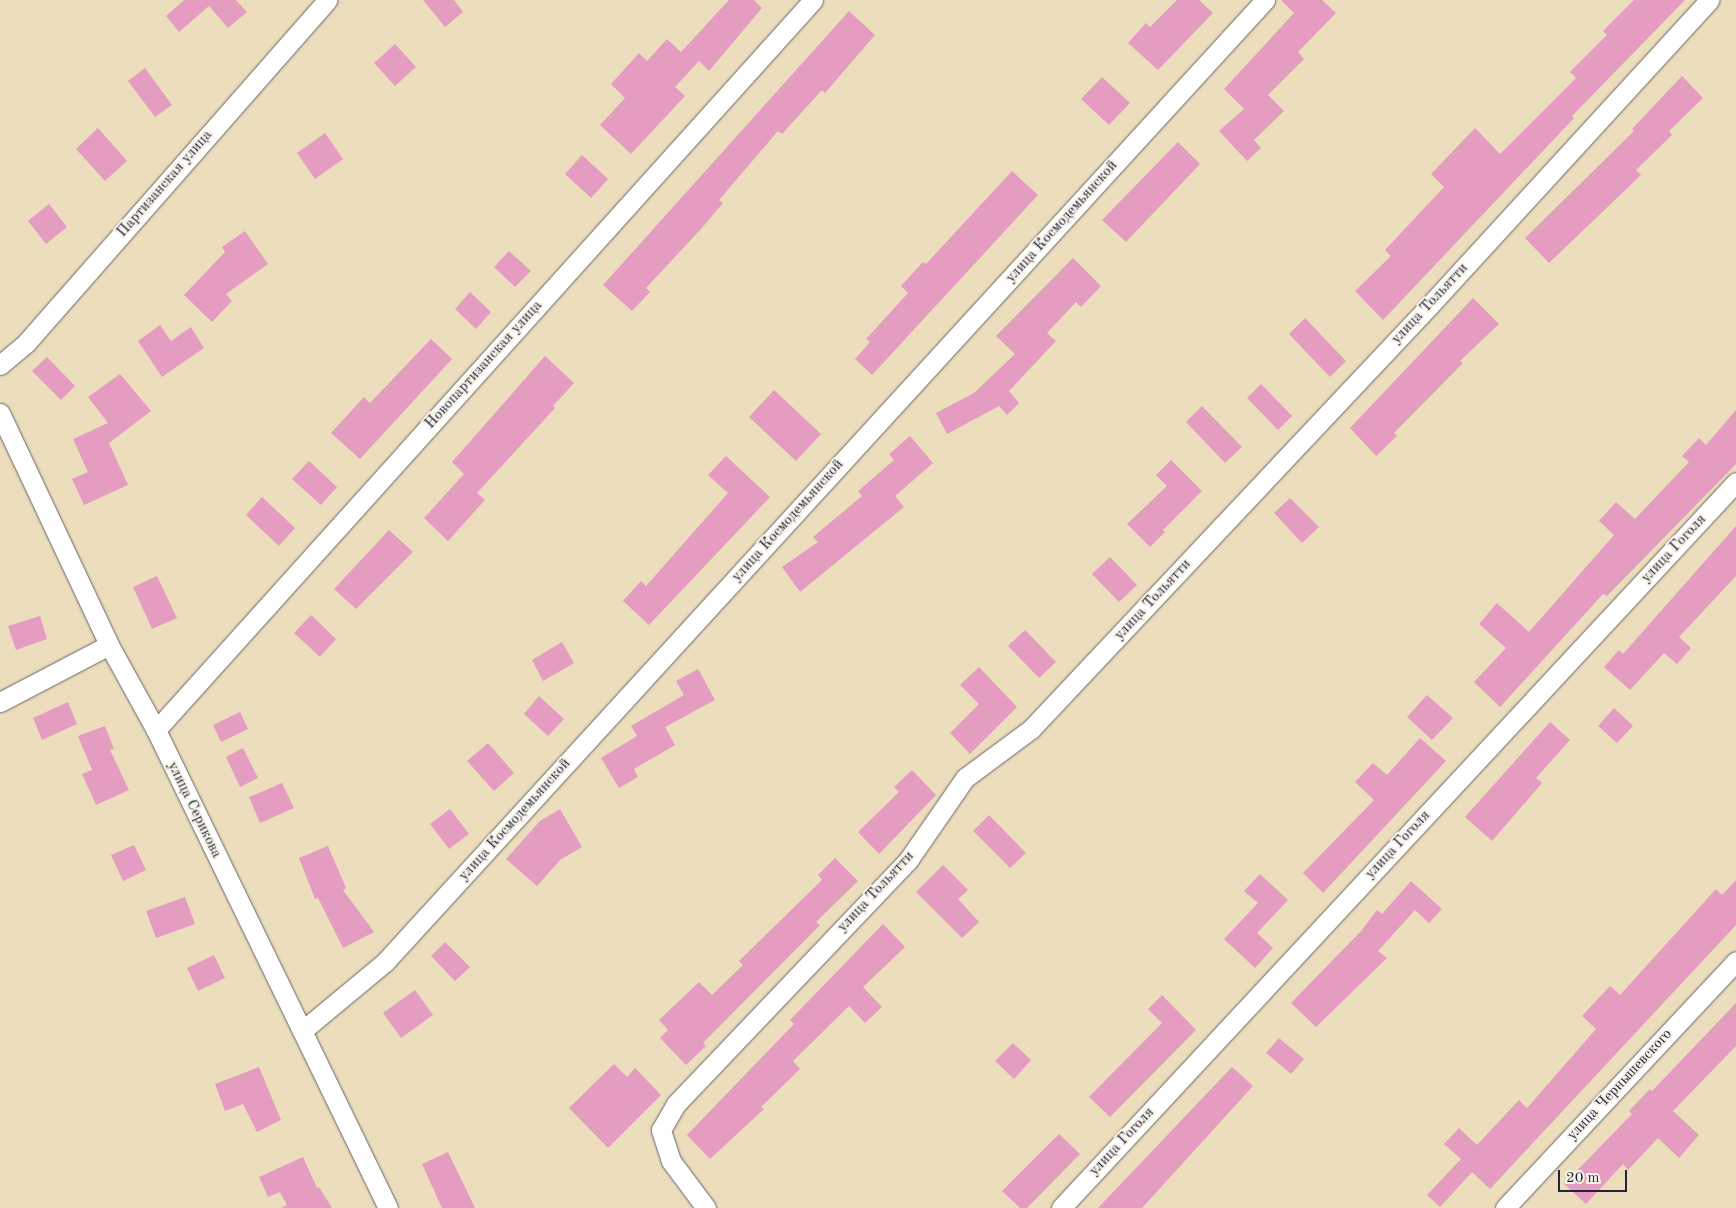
<!DOCTYPE html>
<meta charset="utf-8">
<style>
body{margin:0}
#map{position:relative;width:1736px;height:1208px;overflow:hidden;background:#ecdebc;font-family:"Old Standard TT",serif}
div>[style]{position:absolute}
[style*='--x']{left:calc(var(--x)*1px);top:calc(var(--y)*1px);width:calc(var(--w)*1px);rotate:calc(var(--a)*1deg)}
.building>*{inset:0;background:#e49cc0}
.roads{filter:drop-shadow(0 0 1px #696468) drop-shadow(0 0 1px #696468)}
.street>*{height:19px;margin:-9.5px;padding:0 9.5px;transform-origin:9.5px;border-radius:9.5px;background:#fff}
span{translate:-50% -50%;white-space:nowrap;text-align:center;line-height:1.15;-webkit-text-stroke:4px #f7f3e8;paint-order:stroke}
.street-label{font-size:15px;color:#22223b}
.scale{position:absolute;left:1558px;top:1170px;width:69px;height:22px;box-sizing:border-box;border:2px solid #22223b;border-top:0;padding-left:6px;font-size:15px;line-height:18px;white-space:nowrap;color:#22223b;-webkit-text-stroke:4px #f7f3e8;paint-order:stroke}
</style>
<div id="map">
<div class="building">
<div style="clip-path:polygon(184px 0,236px 0,247px 12px,228px 28px,209px 6px,179px 32px,166px 16px)"></div>
<div style="clip-path:polygon(423px 0,454px 0,463px 12px,445px 27px)"></div>
<div style="clip-path:polygon(729px 0,754px 0,762px 8px,709px 71px,699px 61px,675px 87px,685px 96px,631px 154px,600px 125px,625px 98px,611px 84px,639px 53px,647px 61px,667px 39px,681px 52px)"></div>
<div style="clip-path:polygon(1177px 0,1199px 0,1213px 13px,1158px 70px,1128px 43px,1146px 23px,1150px 27px)"></div>
<div style="clip-path:polygon(1281px 0,1322px 0,1336px 13px,1298px 52px,1304px 59px,1268px 95px,1284px 111px,1254px 140px,1261px 148px,1247px 161px,1219px 131px,1244px 109px,1224px 89px,1294px 13px)"></div>
<div style="clip-path:polygon(1634px 0,1685px 0,1572px 116px,1574px 118px,1383px 320px,1355px 291px,1391px 256px,1385px 250px,1444px 187px,1431px 174px,1475px 128px,1500px 154px,1576px 78px,1570px 72px,1607px 35px,1603px 31px)"></div>
<div style="clip-path:polygon(849px 11px,875px 35px,825px 93px,822px 90px,782px 134px,778px 131px,719px 200px,723px 203px,701px 229px,646px 288px,650px 292px,632px 311px,603px 285px)"></div>
<div style="clip-path:polygon(395px 44px,416px 67px,395px 86px,374px 63px)"></div>
<div style="clip-path:polygon(145px 68px,172px 105px,155px 117px,128px 81px)"></div>
<div style="clip-path:polygon(1682px 76px,1703px 98px,1669px 131px,1672px 135px,1636px 170px,1641px 175px,1549px 263px,1525px 238px,1634px 131px,1632px 129px)"></div>
<div style="clip-path:polygon(1102px 77px,1130px 103px,1109px 125px,1081px 99px)"></div>
<div style="clip-path:polygon(98px 128px,127px 161px,105px 181px,76px 149px)"></div>
<div style="clip-path:polygon(325px 133px,343px 159px,315px 179px,297px 153px)"></div>
<div style="clip-path:polygon(1178px 142px,1200px 164px,1126px 242px,1102px 220px)"></div>
<div style="clip-path:polygon(582px 155px,608px 179px,591px 198px,565px 174px)"></div>
<div style="clip-path:polygon(1012px 171px,1038px 195px,872px 375px,855px 359px,870px 342px,866px 339px,908px 293px,901px 286px,923px 262px,926px 264px)"></div>
<div style="clip-path:polygon(49px 204px,67px 227px,46px 244px,28px 221px)"></div>
<div style="clip-path:polygon(245px 231px,268px 264px,226px 294px,232px 301px,212px 322px,184px 295px,225px 252px,222px 247px)"></div>
<div style="clip-path:polygon(509px 251px,531px 271px,515px 287px,494px 267px)"></div>
<div style="clip-path:polygon(1073px 258px,1101px 286px,1081px 307px,1076px 302px,1047px 333px,1056px 341px,1009px 391px,1019px 403px,1007px 415px,999px 406px,947px 434px,936px 413px,974px 393px,1015px 354px,996px 336px)"></div>
<div style="clip-path:polygon(470px 292px,491px 312px,476px 329px,455px 309px)"></div>
<div style="clip-path:polygon(1473px 298px,1499px 324px,1460px 361px,1463px 363px,1394px 433px,1397px 436px,1376px 456px,1350px 428px)"></div>
<div style="clip-path:polygon(1305px 318px,1346px 361px,1330px 377px,1289px 334px)"></div>
<div style="clip-path:polygon(160px 325px,171px 341px,191px 327px,204px 348px,162px 377px,138px 341px)"></div>
<div style="clip-path:polygon(431px 339px,452px 359px,360px 459px,331px 433px,364px 397px,370px 403px)"></div>
<div style="clip-path:polygon(545px 356px,574px 383px,553px 406px,555px 408px,477px 493px,485px 500px,448px 541px,424px 518px,464px 474px,452px 462px)"></div>
<div style="clip-path:polygon(47px 357px,75px 386px,61px 400px,32px 371px)"></div>
<div style="clip-path:polygon(120px 374px,151px 411px,109px 443px,128px 485px,84px 505px,72px 479px,88px 472px,73px 439px,108px 423px,88px 397px)"></div>
<div style="clip-path:polygon(1261px 384px,1292px 416px,1278px 430px,1247px 398px)"></div>
<div style="clip-path:polygon(774px 390px,821px 434px,796px 461px,749px 417px)"></div>
<div style="clip-path:polygon(1202px 406px,1242px 447px,1225px 463px,1186px 422px)"></div>
<div style="clip-path:polygon(1736px 410px,1736px 464px,1607px 596px,1603px 594px,1500px 707px,1474px 682px,1506px 648px,1479px 624px,1497px 603px,1529px 632px,1614px 535px,1599px 521px,1616px 502px,1635px 519px,1689px 462px,1682px 456px,1699px 438px,1706px 445px)"></div>
<div style="clip-path:polygon(910px 436px,933px 463px,895px 496px,904px 507px,800px 592px,782px 567px,818px 542px,813px 537px,862px 496px,858px 491px,894px 460px,889px 454px)"></div>
<div style="clip-path:polygon(726px 456px,770px 497px,649px 625px,623px 601px,641px 581px,646px 586px,728px 493px,708px 475px)"></div>
<div style="clip-path:polygon(1171px 460px,1202px 491px,1163px 530px,1165px 532px,1150px 547px,1127px 524px,1167px 486px,1156px 475px)"></div>
<div style="clip-path:polygon(309px 461px,337px 487px,321px 505px,292px 479px)"></div>
<div style="clip-path:polygon(262px 497px,295px 528px,279px 546px,246px 515px)"></div>
<div style="clip-path:polygon(1290px 498px,1319px 527px,1302px 543px,1274px 513px)"></div>
<div style="clip-path:polygon(1736px 526px,1736px 576px,1679px 637px,1691px 648px,1677px 664px,1664px 653px,1630px 690px,1604px 667px,1619px 650px,1623px 654px)"></div>
<div style="clip-path:polygon(389px 530px,413px 552px,356px 609px,334px 589px)"></div>
<div style="clip-path:polygon(1110px 557px,1137px 585px,1119px 602px,1092px 574px)"></div>
<div style="clip-path:polygon(157px 576px,177px 618px,152px 629px,133px 587px)"></div>
<div style="clip-path:polygon(311px 615px,336px 639px,320px 657px,294px 633px)"></div>
<div style="clip-path:polygon(40px 616px,47px 639px,16px 650px,8px 626px)"></div>
<div style="clip-path:polygon(1025px 630px,1056px 662px,1039px 678px,1008px 646px)"></div>
<div style="clip-path:polygon(562px 642px,574px 663px,543px 681px,532px 660px)"></div>
<div style="clip-path:polygon(979px 667px,1017px 707px,970px 754px,950px 733px,979px 704px,960px 685px)"></div>
<div style="clip-path:polygon(698px 669px,715px 700px,665px 727px,675px 745px,634px 769px,638px 777px,619px 788px,601px 758px,637px 736px,631px 726px,684px 695px,676px 681px)"></div>
<div style="clip-path:polygon(1427px 695px,1453px 718px,1432px 740px,1407px 717px)"></div>
<div style="clip-path:polygon(539px 696px,564px 719px,548px 736px,524px 714px)"></div>
<div style="clip-path:polygon(68px 702px,77px 724px,42px 740px,33px 718px)"></div>
<div style="clip-path:polygon(1614px 708px,1633px 726px,1617px 743px,1598px 726px)"></div>
<div style="clip-path:polygon(240px 712px,248px 729px,221px 742px,213px 725px)"></div>
<div style="clip-path:polygon(1550px 722px,1570px 740px,1536px 778px,1542px 783px,1492px 841px,1465px 817px)"></div>
<div style="clip-path:polygon(105px 726px,114px 749px,110px 750px,129px 790px,96px 805px,82px 774px,92px 770px,78px 736px)"></div>
<div style="clip-path:polygon(1420px 738px,1446px 761px,1323px 893px,1303px 873px,1374px 800px,1355px 782px,1373px 763px,1387px 775px)"></div>
<div style="clip-path:polygon(488px 743px,514px 773px,494px 791px,467px 761px)"></div>
<div style="clip-path:polygon(243px 748px,258px 778px,240px 787px,226px 757px)"></div>
<div style="clip-path:polygon(912px 770px,936px 795px,879px 854px,858px 832px,899px 792px,894px 787px)"></div>
<div style="clip-path:polygon(282px 783px,294px 808px,260px 823px,249px 797px)"></div>
<div style="clip-path:polygon(450px 809px,469px 834px,449px 849px,430px 824px)"></div>
<div style="clip-path:polygon(560px 809px,582px 847px,560px 860px,537px 886px,506px 859px,540px 821px)"></div>
<div style="clip-path:polygon(989px 815px,1026px 853px,1010px 868px,973px 831px)"></div>
<div style="clip-path:polygon(134px 845px,146px 870px,123px 881px,111px 855px)"></div>
<div style="clip-path:polygon(328px 846px,346px 888px,343px 890px,374px 932px,343px 948px,318px 898px,315px 899px,299px 858px)"></div>
<div style="clip-path:polygon(835px 858px,858px 881px,816px 922px,820px 925px,703px 1043px,706px 1046px,686px 1065px,660px 1038px,668px 1030px,659px 1020px,699px 982px,712px 995px,743px 965px,739px 961px,822px 880px,818px 875px)"></div>
<div style="clip-path:polygon(943px 865px,968px 890px,958px 899px,979px 922px,962px 938px,916px 892px)"></div>
<div style="clip-path:polygon(1260px 874px,1288px 900px,1257px 933px,1273px 948px,1255px 968px,1224px 939px,1258px 903px,1244px 891px)"></div>
<div style="clip-path:polygon(1736px 880px,1736px 925px,1490px 1189px,1472px 1172px,1440px 1207px,1427px 1195px,1461px 1159px,1444px 1144px,1459px 1128px,1477px 1145px,1519px 1100px,1527px 1108px,1596px 1029px,1582px 1016px,1610px 986px,1620px 995px,1716px 889px,1722px 895px)"></div>
<div style="clip-path:polygon(1411px 881px,1442px 909px,1429px 923px,1415px 910px,1378px 951px,1387px 958px,1316px 1027px,1291px 1003px,1362px 930px,1377px 910px,1382px 914px)"></div>
<div style="clip-path:polygon(185px 897px,195px 924px,156px 938px,146px 911px)"></div>
<div style="clip-path:polygon(883px 924px,905px 947px,863px 987px,882px 1007px,865px 1023px,849px 1006px,793px 1061px,800px 1069px,761px 1107px,764px 1109px,710px 1159px,687px 1135px,794px 1024px,790px 1020px)"></div>
<div style="clip-path:polygon(445px 942px,470px 967px,455px 981px,431px 956px)"></div>
<div style="clip-path:polygon(214px 955px,225px 978px,198px 991px,187px 968px)"></div>
<div style="clip-path:polygon(415px 990px,433px 1015px,401px 1038px,383px 1013px)"></div>
<div style="clip-path:polygon(1162px 995px,1196px 1030px,1110px 1117px,1089px 1097px,1162px 1023px,1148px 1009px)"></div>
<div style="clip-path:polygon(1736px 1003px,1736px 1046px,1673px 1111px,1699px 1135px,1679px 1158px,1658px 1138px,1628px 1170px,1623px 1164px,1586px 1204px,1564px 1184px,1632px 1114px,1629px 1111px,1650px 1089px,1652px 1091px)"></div>
<div style="clip-path:polygon(1279px 1038px,1304px 1059px,1291px 1074px,1266px 1053px)"></div>
<div style="clip-path:polygon(1013px 1043px,1031px 1060px,1014px 1079px,995px 1061px)"></div>
<div style="clip-path:polygon(614px 1064px,627px 1077px,635px 1068px,661px 1095px,608px 1148px,569px 1108px)"></div>
<div style="clip-path:polygon(259px 1067px,281px 1120px,257px 1132px,243px 1104px,225px 1111px,215px 1084px)"></div>
<div style="clip-path:polygon(1232px 1067px,1253px 1086px,1142px 1208px,1098px 1208px)"></div>
<div style="clip-path:polygon(1059px 1134px,1080px 1154px,1027px 1208px,1020px 1208px,1002px 1191px)"></div>
<div style="clip-path:polygon(448px 1152px,475px 1208px,442px 1208px,422px 1164px)"></div>
<div style="clip-path:polygon(303px 1157px,317px 1188px,319px 1187px,332px 1208px,281px 1208px,287px 1205px,280px 1192px,268px 1197px,259px 1177px)"></div>
</div>
<div class="roads">
<div class="street">
<div style="--x:0;--y:365;--w:35;--a:-40"></div>
<div style="--x:27;--y:342;--w:455;--a:-48.7"></div>
<div style="--x:0;--y:413;--w:256;--a:64.8"></div>
<div style="--x:109;--y:645;--w:97;--a:61.1"></div>
<div style="--x:156;--y:730;--w:531;--a:64.11"></div>
<div style="--x:0;--y:702;--w:123;--a:-27.6"></div>
<div style="--x:156;--y:730;--w:982;--a:-48.01"></div>
<div style="--x:302;--y:1031;--w:108;--a:-39.7"></div>
<div style="--x:385;--y:962;--w:1304;--a:-47.55"></div>
<div style="--x:706;--y:1208;--w:59;--a:-126.7"></div>
<div style="--x:671;--y:1161;--w:33;--a:-108"></div>
<div style="--x:661;--y:1130;--w:30;--a:-60"></div>
<div style="--x:676;--y:1104;--w:338;--a:-46.4"></div>
<div style="--x:909;--y:859;--w:98;--a:-55.3"></div>
<div style="--x:965;--y:778;--w:82;--a:-36.6"></div>
<div style="--x:1031;--y:729;--w:581;--a:-46.74"></div>
<div style="--x:1429;--y:306;--w:415;--a:-47.5"></div>
<div style="--x:1061;--y:1208;--w:991;--a:-47.08"></div>
<div style="--x:1505;--y:1208;--w:338;--a:-46.9"></div>
</div>
</div>
<div class="street-label">
<span style="left:165px;top:184px;rotate:-49deg">Партизанская улица</span>
<span style="left:1062px;top:222px;rotate:-48deg">улица Космодемьянской</span>
<span style="left:1430px;top:304px;rotate:-47deg">улица Тольятти</span>
<span style="left:484px;top:365px;rotate:-48deg">Новопартизанская улица</span>
<span style="left:788px;top:521px;rotate:-48deg">улица Космодемьянской</span>
<span style="left:1674px;top:549px;rotate:-47deg">улица Гоголя</span>
<span style="left:1153px;top:600px;rotate:-47deg">улица Тольятти</span>
<span style="left:194px;top:810px;rotate:64deg">улица Серикова</span>
<span style="left:515px;top:820px;rotate:-48deg">улица Космодемьянской</span>
<span style="left:1398px;top:845px;rotate:-47deg">улица Гоголя</span>
<span style="left:876px;top:892px;rotate:-47deg">улица Тольятти</span>
<span style="left:1620px;top:1085px;rotate:-47deg">улица Чернышевского</span>
<span style="left:1122px;top:1142px;rotate:-47deg">улица Гоголя</span>
</div>
<div class="scale">20 m</div>
</div>
